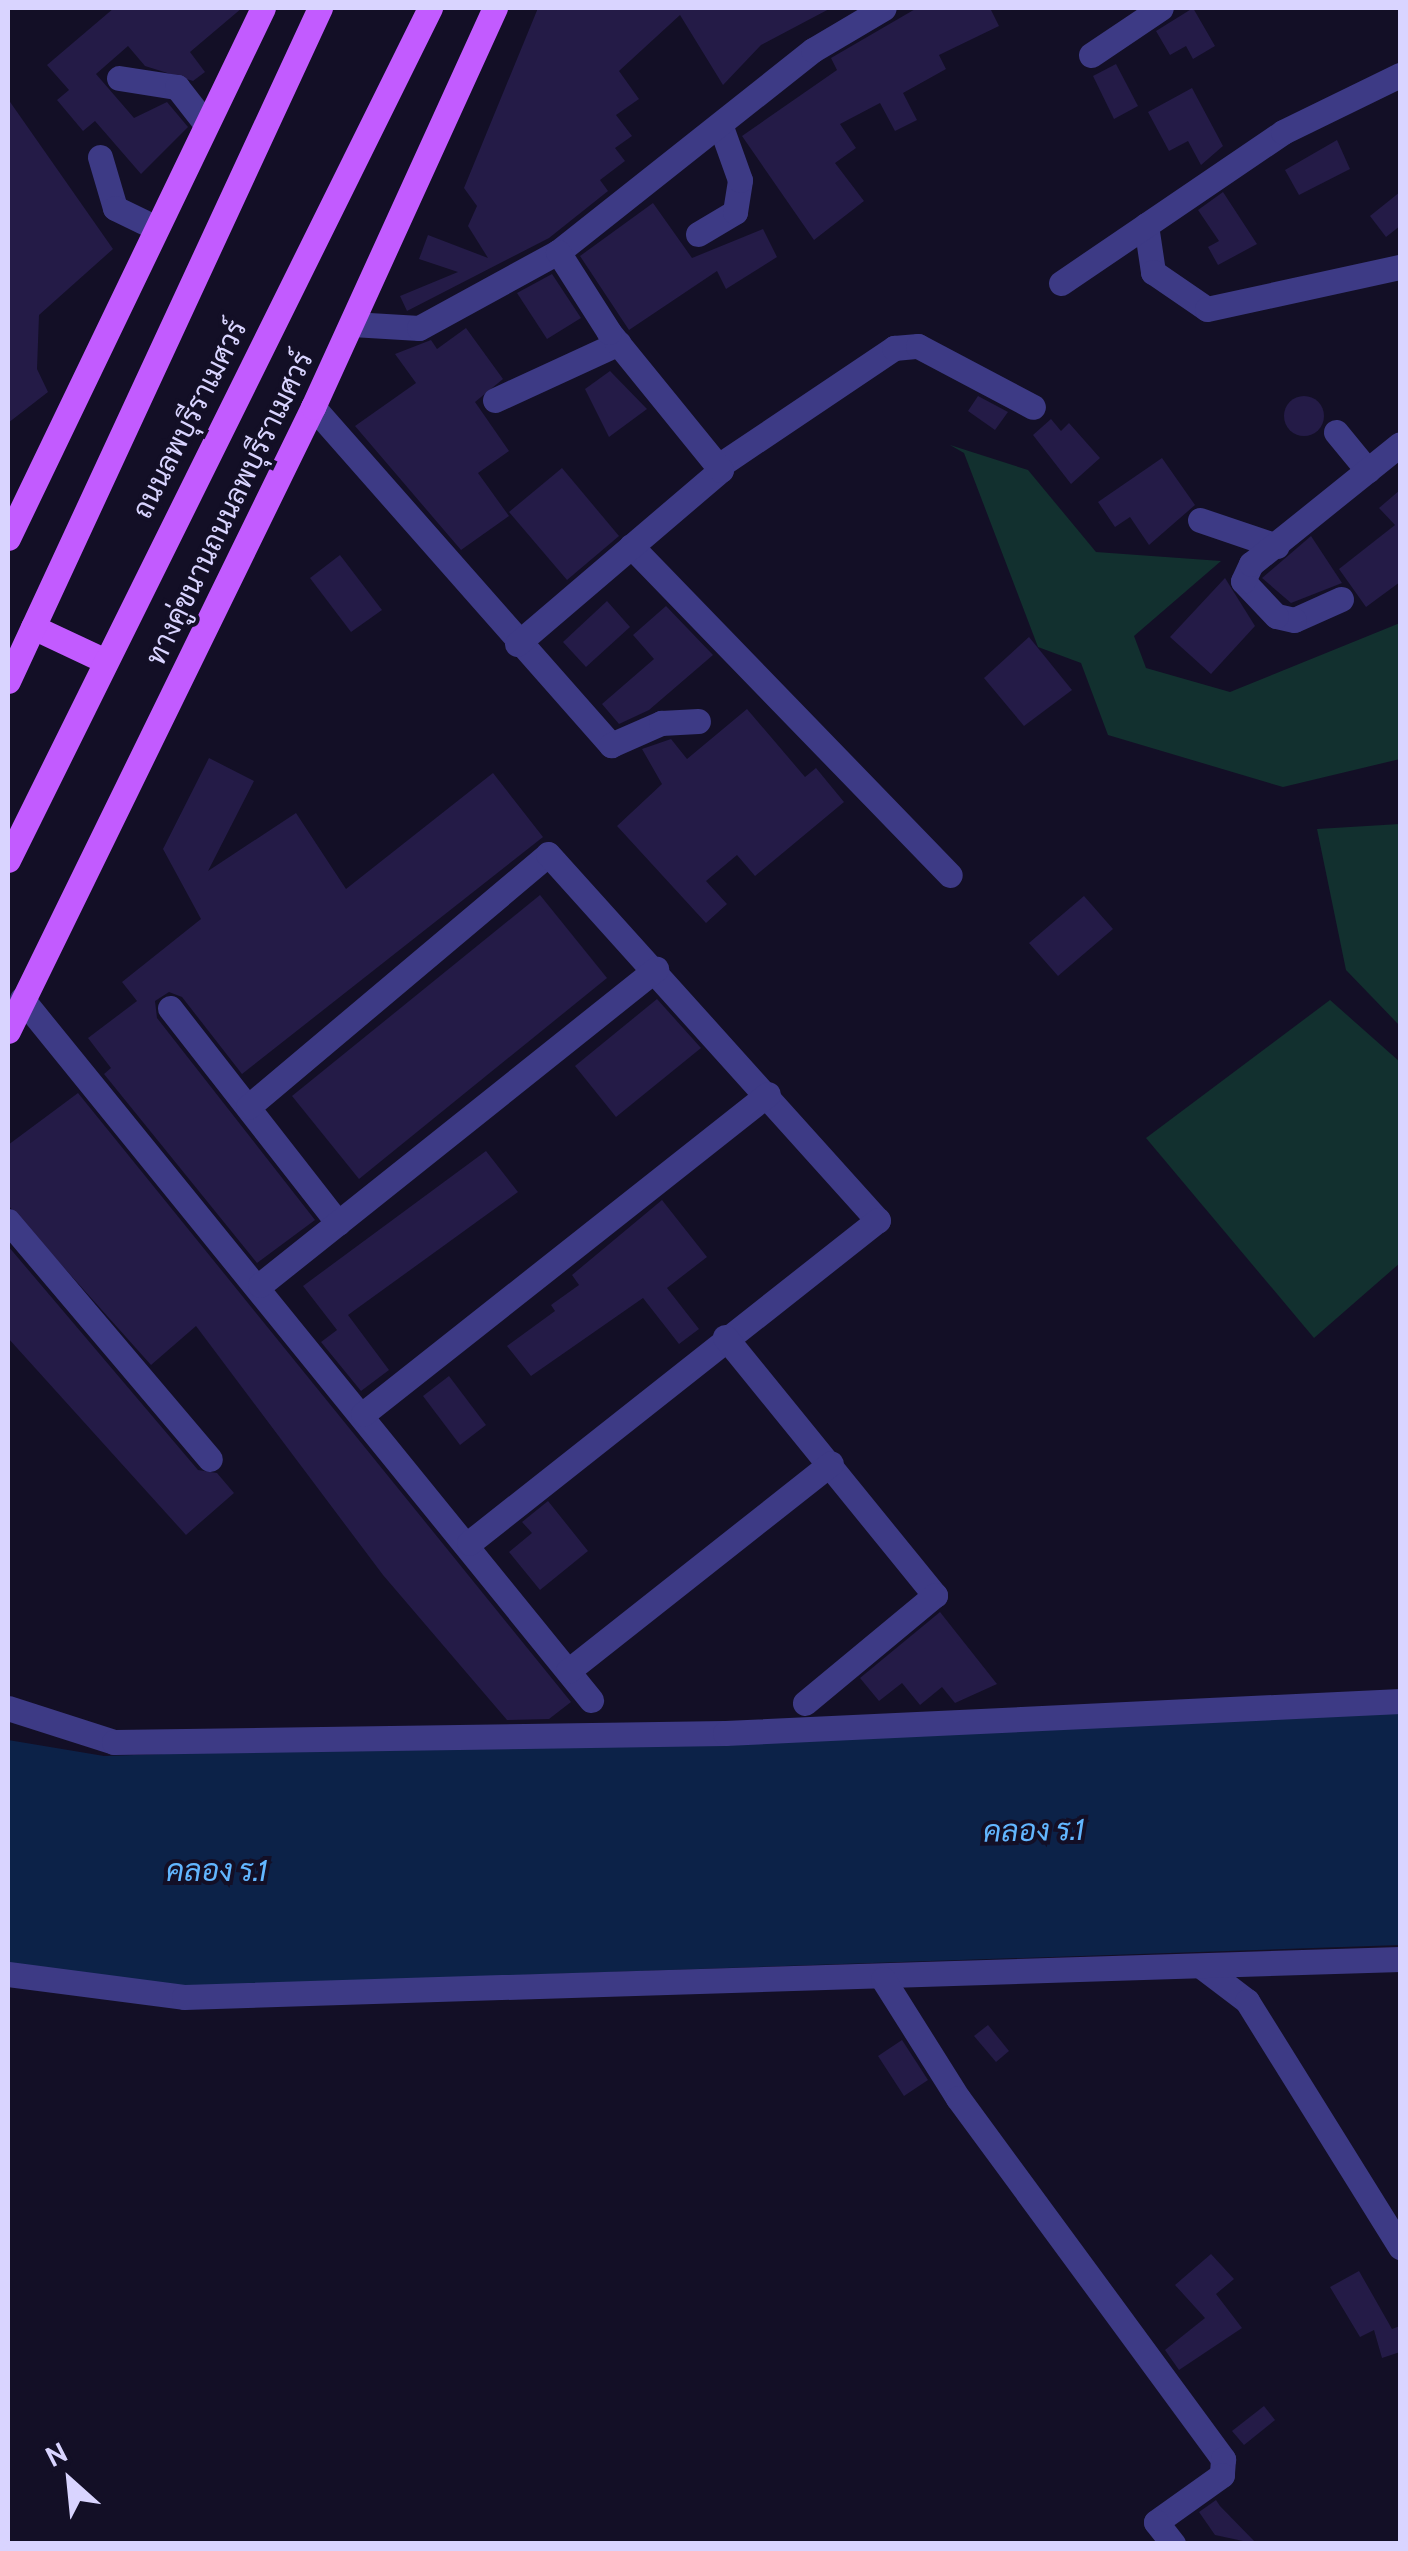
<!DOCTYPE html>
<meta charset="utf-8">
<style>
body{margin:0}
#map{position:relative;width:1408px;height:2551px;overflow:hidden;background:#130f26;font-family:Cabin,Sarabun,sans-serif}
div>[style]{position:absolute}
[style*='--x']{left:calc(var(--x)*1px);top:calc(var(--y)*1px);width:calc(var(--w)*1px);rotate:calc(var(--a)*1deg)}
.green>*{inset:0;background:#12302f}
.water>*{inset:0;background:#0c2248}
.building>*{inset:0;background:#241b47}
.round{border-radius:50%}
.minor>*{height:25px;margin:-12.5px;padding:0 12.5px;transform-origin:12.5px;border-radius:12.5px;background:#3d3a85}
.major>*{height:25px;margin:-12.5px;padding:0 12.5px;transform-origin:12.5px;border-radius:12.5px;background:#c25bff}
span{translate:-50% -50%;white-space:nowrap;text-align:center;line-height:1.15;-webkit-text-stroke:8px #130f26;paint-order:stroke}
.street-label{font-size:28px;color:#d9d4ff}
.water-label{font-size:30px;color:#62b6ff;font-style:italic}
.frame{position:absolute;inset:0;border:10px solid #d9d4ff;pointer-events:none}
.north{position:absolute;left:20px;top:2431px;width:100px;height:100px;-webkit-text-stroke:8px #130f26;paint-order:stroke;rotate:333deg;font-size:28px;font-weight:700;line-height:40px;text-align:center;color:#d9d4ff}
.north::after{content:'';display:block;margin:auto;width:35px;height:45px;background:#d9d4ff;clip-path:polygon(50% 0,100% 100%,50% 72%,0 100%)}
</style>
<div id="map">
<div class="green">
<div style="clip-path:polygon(950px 445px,1028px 470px,1096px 552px,1221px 561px,1134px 636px,1146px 668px,1230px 692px,1400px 623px,1400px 759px,1283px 787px,1108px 735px,1081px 663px,1038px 647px,964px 453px)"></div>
<div style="clip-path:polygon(1400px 824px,1400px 1026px,1346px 970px,1317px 829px)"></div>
<div style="clip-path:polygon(1330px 1000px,1400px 1062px,1400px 1263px,1314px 1338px,1146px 1138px)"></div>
</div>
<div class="water">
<div style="clip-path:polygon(1400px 1713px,1400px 1945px,175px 1987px,8px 1965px,8px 1740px,104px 1756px)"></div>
</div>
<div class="building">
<div style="clip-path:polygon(114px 8px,242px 8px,190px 52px,205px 72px,193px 81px,145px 66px,128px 46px,96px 74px,134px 118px,167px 102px,188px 127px,141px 174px,95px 121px,83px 131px,57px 100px,69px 90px,47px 65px)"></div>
<div style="clip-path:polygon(538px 8px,831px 8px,761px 45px,723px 85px,680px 15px,619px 71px,639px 99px,616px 115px,632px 136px,615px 148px,625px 161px,600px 180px,608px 191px,549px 238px,407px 311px,400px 296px,458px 272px,419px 259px,428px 235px,488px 258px,468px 226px,477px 206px,464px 188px)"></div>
<div style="clip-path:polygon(917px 8px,990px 8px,999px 26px,939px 55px,946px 69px,903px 93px,917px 120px,895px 131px,880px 103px,840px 124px,856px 148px,835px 163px,864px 201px,814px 240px,742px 136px,837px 70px,831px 58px)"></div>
<div style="clip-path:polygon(1193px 8px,1215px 46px,1193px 59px,1186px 46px,1170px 55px,1156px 31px)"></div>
<div style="clip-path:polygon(1116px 64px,1138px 106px,1114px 119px,1093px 76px)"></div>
<div style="clip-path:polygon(1192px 88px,1223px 146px,1201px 165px,1188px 141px,1169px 151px,1148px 112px)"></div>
<div style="clip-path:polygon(8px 99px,113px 249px,39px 315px,37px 369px,48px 392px,8px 423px)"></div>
<div style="clip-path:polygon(1337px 140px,1350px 169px,1299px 195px,1285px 170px)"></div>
<div style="clip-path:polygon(1223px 192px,1257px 244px,1218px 265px,1208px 247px,1219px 241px,1198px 210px)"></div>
<div style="clip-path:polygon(1400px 192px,1400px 226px,1386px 237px,1370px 216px)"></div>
<div style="clip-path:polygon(653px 203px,692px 258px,763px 229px,777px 257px,726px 289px,717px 271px,629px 330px,580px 256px)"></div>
<div style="clip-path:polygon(552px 274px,581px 318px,547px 339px,517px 293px)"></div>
<div style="clip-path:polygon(466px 328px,503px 379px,475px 402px,509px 451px,478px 473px,509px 516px,461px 550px,355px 426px,416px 383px,395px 354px,431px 340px,437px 349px)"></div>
<div style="clip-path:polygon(610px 371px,647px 409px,609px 437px,585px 389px)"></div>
<div class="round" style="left:1284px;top:396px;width:40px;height:40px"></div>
<div style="clip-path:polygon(978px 396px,1008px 412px,995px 430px,968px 411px)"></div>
<div style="clip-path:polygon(1051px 419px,1061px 431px,1069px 423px,1100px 458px,1071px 484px,1033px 435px)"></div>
<div style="clip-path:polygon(1162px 458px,1195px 505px,1149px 545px,1130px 517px,1115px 527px,1098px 502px)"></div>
<div style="clip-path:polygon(562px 468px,619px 536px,567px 580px,509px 512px)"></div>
<div style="clip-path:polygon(1400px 490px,1400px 582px,1366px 607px,1339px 569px,1395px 525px,1379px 508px)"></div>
<div style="clip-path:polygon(1311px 536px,1342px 583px,1291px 603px,1262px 578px)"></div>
<div style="clip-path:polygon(340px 555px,382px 610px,351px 632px,310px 578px)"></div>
<div style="clip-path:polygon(1225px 578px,1255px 626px,1211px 674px,1170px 637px)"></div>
<div style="clip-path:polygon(607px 601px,630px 627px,586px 667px,563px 642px)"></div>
<div style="clip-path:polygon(666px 606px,713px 655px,649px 710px,619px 724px,602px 704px,654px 659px,633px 635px)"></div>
<div style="clip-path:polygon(1029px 637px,1072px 690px,1024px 726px,984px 678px)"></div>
<div style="clip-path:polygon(747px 709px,805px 777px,816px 768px,844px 802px,755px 876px,737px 855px,706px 881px,727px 904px,706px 923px,617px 826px,662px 784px,642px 749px,671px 739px,687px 759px)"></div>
<div style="clip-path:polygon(209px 758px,254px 781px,208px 871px,296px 813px,346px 889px,493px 773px,543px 837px,242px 1074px,182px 997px,169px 992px,155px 1001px,157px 1018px,315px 1220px,257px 1263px,104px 1074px,111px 1068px,88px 1038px,137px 1001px,122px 982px,201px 919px,163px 849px)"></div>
<div style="clip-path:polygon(540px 895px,607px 978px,359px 1179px,292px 1096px)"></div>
<div style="clip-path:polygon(1084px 896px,1113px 929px,1058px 976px,1029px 943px)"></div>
<div style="clip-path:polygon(657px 999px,701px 1048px,616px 1117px,575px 1066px)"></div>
<div style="clip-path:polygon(78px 1093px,571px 1702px,549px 1719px,507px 1720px,383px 1575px,196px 1326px,151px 1365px,8px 1205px,8px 1145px)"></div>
<div style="clip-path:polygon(486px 1151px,518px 1192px,348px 1315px,389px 1370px,361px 1391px,321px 1342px,337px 1330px,303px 1286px)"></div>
<div style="clip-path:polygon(662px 1200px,707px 1257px,667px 1288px,699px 1329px,679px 1344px,643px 1298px,531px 1376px,507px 1346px,555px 1311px,551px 1305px,579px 1285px,572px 1275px)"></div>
<div style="clip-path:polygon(8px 1246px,198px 1470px,217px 1473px,234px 1493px,186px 1535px,8px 1338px)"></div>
<div style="clip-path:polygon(449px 1376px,486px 1425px,460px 1445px,423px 1396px)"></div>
<div style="clip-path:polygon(548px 1501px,588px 1551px,540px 1590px,509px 1552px,532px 1533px,522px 1522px)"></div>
<div style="clip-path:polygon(940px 1612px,997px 1684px,955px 1703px,942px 1687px,920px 1705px,902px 1683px,879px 1701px,860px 1678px)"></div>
<div style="clip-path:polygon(988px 2025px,1009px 2051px,996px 2062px,974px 2036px)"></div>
<div style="clip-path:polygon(902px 2040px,928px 2080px,904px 2096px,878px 2056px)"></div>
<div style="clip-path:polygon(1211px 2254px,1234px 2279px,1216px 2294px,1242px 2328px,1179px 2370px,1165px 2350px,1205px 2318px,1175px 2285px)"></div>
<div style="clip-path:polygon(1359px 2271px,1392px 2329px,1400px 2326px,1400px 2352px,1382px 2358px,1374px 2330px,1360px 2337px,1330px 2287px)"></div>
<div style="clip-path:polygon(1264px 2406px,1275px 2420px,1244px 2445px,1232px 2431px)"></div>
<div style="clip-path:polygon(1216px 2500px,1220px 2506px,1257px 2544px,1215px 2535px,1199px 2512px)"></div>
</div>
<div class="minor">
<div style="--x:1091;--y:55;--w:84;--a:-33.9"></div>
<div style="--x:119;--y:78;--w:59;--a:8.8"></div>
<div style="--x:177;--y:87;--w:46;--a:52.1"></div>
<div style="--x:100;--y:157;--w:53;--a:73.6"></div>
<div style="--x:115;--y:208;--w:43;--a:26"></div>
<div style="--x:1146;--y:225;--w:48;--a:81.5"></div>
<div style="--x:1153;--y:272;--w:65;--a:34.4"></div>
<div style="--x:1207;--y:309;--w:198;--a:-12.3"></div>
<div style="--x:698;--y:234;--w:43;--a:-30.7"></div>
<div style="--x:735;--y:212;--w:32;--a:-81"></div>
<div style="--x:740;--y:180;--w:56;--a:-109.7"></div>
<div style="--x:1061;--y:283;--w:268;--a:-34.2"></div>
<div style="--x:1283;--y:132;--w:130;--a:-26"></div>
<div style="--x:352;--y:324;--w:67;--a:3.4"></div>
<div style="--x:419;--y:328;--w:158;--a:-28.7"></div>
<div style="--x:558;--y:252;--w:325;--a:-38.4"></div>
<div style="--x:813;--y:50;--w:82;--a:-30.6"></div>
<div style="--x:495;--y:400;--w:136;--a:-24.7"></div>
<div style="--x:313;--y:407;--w:451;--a:48.6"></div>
<div style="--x:611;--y:745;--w:55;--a:-23.7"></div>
<div style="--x:661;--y:723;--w:37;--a:-3"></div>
<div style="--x:1336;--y:432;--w:50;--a:50.6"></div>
<div style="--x:720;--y:465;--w:210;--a:-33.9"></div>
<div style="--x:894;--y:348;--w:24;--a:-5"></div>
<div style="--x:918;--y:346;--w:130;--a:27.9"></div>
<div style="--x:1200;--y:520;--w:81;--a:18.7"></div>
<div style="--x:631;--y:546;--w:458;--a:45.9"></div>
<div style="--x:1341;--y:599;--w:51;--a:155.9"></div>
<div style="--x:1294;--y:620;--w:18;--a:-167"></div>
<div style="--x:1276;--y:616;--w:48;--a:-133.3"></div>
<div style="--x:1243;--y:581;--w:19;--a:-65"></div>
<div style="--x:1251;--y:564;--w:191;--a:-38.8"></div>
<div style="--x:517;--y:644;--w:268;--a:-40.5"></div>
<div style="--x:721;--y:470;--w:178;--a:-129.1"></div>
<div style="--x:609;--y:332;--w:95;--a:-122.5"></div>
<div style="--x:22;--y:999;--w:903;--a:50.93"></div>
<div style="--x:170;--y:1008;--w:273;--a:52"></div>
<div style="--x:248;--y:1107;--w:392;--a:-40.1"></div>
<div style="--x:548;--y:854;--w:493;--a:48"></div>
<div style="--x:878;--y:1220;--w:521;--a:141.7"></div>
<div style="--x:8;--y:1221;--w:312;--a:49.7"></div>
<div style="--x:260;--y:1285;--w:507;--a:-38.59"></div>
<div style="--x:725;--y:1337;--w:333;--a:50.9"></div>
<div style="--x:935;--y:1595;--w:169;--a:140.3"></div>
<div style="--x:363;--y:1414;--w:516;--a:-38.31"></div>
<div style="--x:568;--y:1671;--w:335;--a:-38.3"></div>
<div style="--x:8;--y:1708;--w:111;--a:17.8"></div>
<div style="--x:114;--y:1742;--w:611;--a:-0.84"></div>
<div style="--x:725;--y:1733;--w:676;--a:-2.71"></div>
<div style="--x:1201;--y:1966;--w:58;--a:37.3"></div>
<div style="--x:1247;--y:2001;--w:290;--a:58.1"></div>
<div style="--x:8;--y:1974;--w:177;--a:7.4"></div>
<div style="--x:184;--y:1997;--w:1217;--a:-1.79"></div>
<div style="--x:883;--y:1979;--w:141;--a:57.8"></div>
<div style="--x:958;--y:2098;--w:448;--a:53.7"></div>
<div style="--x:1223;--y:2459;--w:16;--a:94"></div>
<div style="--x:1222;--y:2475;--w:81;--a:144.5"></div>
<div style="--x:1156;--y:2522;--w:28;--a:52"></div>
</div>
<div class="major">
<div style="--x:8;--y:538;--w:588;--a:-64.31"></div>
<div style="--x:33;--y:627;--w:75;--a:25.2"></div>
<div style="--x:8;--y:681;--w:742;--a:-65.13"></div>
<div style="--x:8;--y:860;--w:951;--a:-63.65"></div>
<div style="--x:8;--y:1031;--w:695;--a:-63.95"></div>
<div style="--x:313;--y:407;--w:439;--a:-65.5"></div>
</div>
<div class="street-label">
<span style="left:189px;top:419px;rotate:-63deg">ถนนลพบุรีราเมศวร์</span>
<span style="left:229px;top:508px;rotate:-64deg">ทางคู่ขนานถนนลพบุรีราเมศวร์</span>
</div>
<div class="water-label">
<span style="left:1034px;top:1831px;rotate:-1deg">คลอง ร.1</span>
<span style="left:217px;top:1871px">คลอง ร.1</span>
</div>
<div class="frame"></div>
<div class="north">N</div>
</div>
